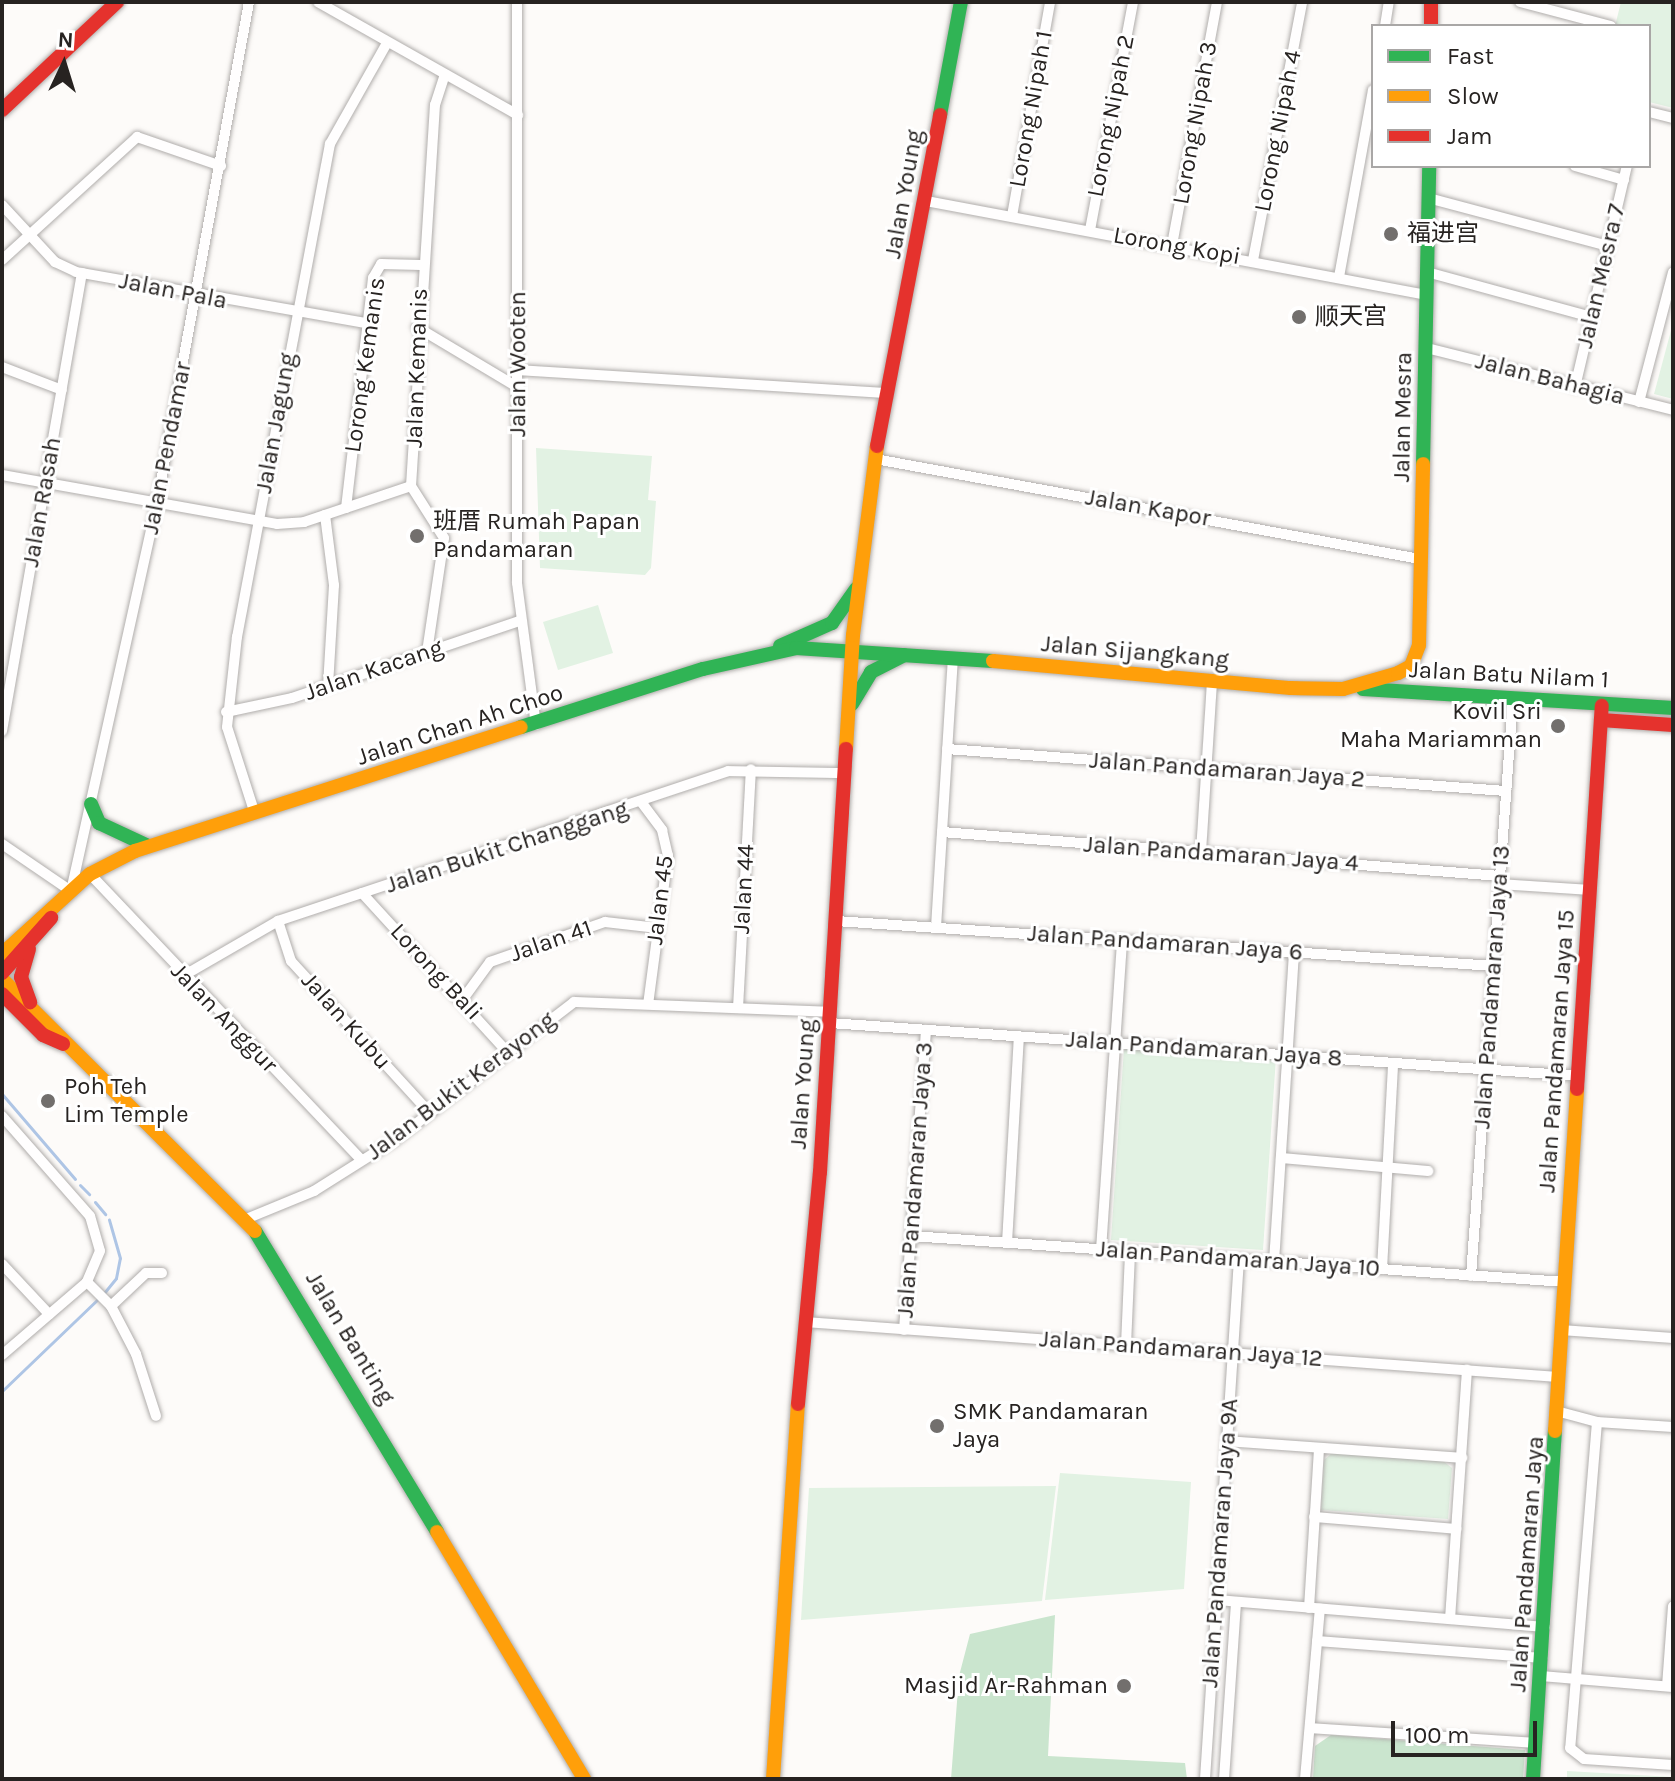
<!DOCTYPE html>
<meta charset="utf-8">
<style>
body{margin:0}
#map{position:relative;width:1675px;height:1781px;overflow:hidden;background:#fdfbf9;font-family:Karla,"Noto Sans SC",sans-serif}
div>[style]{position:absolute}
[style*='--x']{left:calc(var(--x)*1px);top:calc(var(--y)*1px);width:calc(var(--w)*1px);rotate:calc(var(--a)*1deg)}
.green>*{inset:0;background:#e2f2e3}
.forest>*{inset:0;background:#cae5ce}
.stream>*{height:3px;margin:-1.5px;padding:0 1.5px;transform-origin:1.5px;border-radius:1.5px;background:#aec5e5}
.roads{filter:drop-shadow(0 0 2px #b0adab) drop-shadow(0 0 2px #b0adab)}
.street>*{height:10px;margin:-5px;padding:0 5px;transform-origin:5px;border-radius:5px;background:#fffefe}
.fast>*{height:14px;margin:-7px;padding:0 7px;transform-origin:7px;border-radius:7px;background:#30b455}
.slow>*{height:14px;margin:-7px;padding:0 7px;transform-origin:7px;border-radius:7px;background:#ff9f0a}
.jam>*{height:14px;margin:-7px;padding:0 7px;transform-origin:7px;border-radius:7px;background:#e5322d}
.dots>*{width:22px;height:22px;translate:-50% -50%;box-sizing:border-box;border:4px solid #fff;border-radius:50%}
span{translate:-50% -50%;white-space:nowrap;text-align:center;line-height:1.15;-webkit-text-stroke:6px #fff;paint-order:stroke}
.street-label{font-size:24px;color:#272321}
.poi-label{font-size:24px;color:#272321}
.left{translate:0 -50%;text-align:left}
.right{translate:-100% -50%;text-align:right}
.frame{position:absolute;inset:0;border:4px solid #272321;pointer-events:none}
.legend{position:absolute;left:1371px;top:24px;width:280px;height:144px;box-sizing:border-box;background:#fff;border:2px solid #a9a7a6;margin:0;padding:10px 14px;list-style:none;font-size:24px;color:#272321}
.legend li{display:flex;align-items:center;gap:16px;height:40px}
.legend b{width:40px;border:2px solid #a9a7a6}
.north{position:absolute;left:24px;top:24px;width:80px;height:80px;-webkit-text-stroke:6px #fff;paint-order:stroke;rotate:4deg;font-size:22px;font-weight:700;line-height:32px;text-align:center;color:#272321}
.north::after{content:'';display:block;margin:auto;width:28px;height:36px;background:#272321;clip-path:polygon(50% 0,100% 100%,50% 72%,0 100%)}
.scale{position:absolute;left:1391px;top:1721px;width:146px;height:36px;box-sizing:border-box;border:4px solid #272321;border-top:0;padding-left:10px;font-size:24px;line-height:28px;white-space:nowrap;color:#272321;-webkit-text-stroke:6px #fff;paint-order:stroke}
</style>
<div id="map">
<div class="green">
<div style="clip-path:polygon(1621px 2px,1673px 2px,1673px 108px,1649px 102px,1649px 26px,1615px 26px)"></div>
<div style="clip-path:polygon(1673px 323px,1673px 399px,1654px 394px)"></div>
<div style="clip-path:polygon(536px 448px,652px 456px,648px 500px,656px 501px,651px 568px,645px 575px,540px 568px)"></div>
<div style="clip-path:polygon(598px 605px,613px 653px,558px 670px,543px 622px)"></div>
<div style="clip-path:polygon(1124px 1048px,1276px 1057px,1263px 1250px,1111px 1240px)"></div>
<div style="clip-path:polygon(1332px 1453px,1443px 1461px,1452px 1468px,1448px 1519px,1321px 1510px,1324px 1460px)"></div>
<div style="clip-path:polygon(1060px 1473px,1191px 1482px,1184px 1589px,1045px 1600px)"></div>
<div style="clip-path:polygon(1056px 1486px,1042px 1601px,801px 1620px,809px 1488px)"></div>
<div style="clip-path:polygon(1567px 1771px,1673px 1777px,1673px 1779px,1567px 1779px)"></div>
</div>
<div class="forest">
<div style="clip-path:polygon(1055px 1615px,1048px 1756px,1185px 1763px,1187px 1779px,951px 1779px,959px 1676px,970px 1634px)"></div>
<div style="clip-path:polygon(1331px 1735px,1525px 1750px,1523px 1779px,1313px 1779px,1315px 1746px)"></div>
</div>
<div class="stream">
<div style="--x:2;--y:1094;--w:112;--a:49.3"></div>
<div style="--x:80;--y:1185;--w:13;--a:45"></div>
<div style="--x:95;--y:1202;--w:16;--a:50"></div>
<div style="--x:104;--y:1293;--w:19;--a:-51"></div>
<div style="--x:116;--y:1278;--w:20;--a:-79"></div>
<div style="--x:120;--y:1258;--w:40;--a:-106"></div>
<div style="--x:2;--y:1391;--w:134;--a:-43.8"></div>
</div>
<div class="roads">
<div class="street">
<div style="--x:318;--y:2;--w:230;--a:29.5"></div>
<div style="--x:517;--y:2;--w:581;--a:90"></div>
<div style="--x:517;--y:583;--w:143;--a:82.4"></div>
<div style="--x:1520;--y:2;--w:94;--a:14.8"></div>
<div style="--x:1385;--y:26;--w:24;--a:-81"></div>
<div style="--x:1649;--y:112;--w:25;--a:14"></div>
<div style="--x:1575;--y:166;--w:51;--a:15.9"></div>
<div style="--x:1428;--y:198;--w:186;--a:14.9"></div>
<div style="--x:926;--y:201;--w:510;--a:10.63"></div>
<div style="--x:2;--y:205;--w:78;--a:47.1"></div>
<div style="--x:55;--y:262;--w:23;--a:25"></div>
<div style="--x:76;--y:272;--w:299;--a:10"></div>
<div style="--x:1012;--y:216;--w:217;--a:-79.9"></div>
<div style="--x:1090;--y:230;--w:232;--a:-79.3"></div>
<div style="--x:1172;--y:245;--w:247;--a:-79.5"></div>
<div style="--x:2;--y:260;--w:183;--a:-42.3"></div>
<div style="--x:137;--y:137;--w:89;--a:19"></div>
<div style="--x:1253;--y:260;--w:263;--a:-79.2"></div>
<div style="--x:1427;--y:272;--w:170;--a:15.3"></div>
<div style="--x:1339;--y:277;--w:190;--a:-79.7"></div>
<div style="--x:417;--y:327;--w:119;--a:30.9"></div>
<div style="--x:1427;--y:348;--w:254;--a:14.1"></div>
<div style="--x:2;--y:367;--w:64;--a:21"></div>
<div style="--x:518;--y:370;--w:371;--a:3.6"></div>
<div style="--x:1575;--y:387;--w:227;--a:-76.8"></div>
<div style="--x:1639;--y:402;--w:134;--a:-75.3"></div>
<div style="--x:875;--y:459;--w:554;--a:10.4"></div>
<div style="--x:2;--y:475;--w:279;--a:10.1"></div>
<div style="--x:277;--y:524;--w:27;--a:-4"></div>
<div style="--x:304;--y:522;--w:113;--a:-18.6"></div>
<div style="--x:346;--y:508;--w:232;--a:-83.3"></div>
<div style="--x:373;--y:278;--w:16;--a:-60"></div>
<div style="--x:381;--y:264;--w:40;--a:1.4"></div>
<div style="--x:325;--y:515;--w:71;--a:82.7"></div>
<div style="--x:334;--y:585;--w:100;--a:93.4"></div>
<div style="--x:427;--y:652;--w:115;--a:-81.5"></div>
<div style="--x:444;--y:538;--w:62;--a:-122.4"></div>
<div style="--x:411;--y:486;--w:382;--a:-86.4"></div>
<div style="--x:435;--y:105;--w:32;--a:-72"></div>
<div style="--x:226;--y:712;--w:67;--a:-12"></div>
<div style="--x:292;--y:698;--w:240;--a:-18.7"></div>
<div style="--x:2;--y:731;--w:465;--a:-80.1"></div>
<div style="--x:947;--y:749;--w:561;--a:4.3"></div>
<div style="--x:642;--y:803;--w:34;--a:53"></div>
<div style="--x:662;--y:830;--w:26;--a:77"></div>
<div style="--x:668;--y:855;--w:150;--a:97.6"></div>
<div style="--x:255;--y:814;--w:91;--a:-107.8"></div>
<div style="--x:227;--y:727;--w:91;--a:-83.7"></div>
<div style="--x:237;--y:637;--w:502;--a:-79.32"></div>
<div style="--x:330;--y:144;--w:116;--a:-60.6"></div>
<div style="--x:942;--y:832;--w:560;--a:4.51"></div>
<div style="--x:2;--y:844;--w:83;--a:34.3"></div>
<div style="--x:71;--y:891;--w:397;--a:-77.5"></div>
<div style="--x:157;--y:503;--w:509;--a:-79.59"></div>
<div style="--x:1201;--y:852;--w:170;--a:-86.3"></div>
<div style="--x:90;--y:874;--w:394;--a:46.5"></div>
<div style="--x:1500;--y:884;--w:90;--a:3.8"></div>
<div style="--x:362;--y:893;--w:217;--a:47.6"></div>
<div style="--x:278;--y:921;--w:42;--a:72"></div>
<div style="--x:291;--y:961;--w:206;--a:47.6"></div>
<div style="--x:836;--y:921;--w:660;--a:3.91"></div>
<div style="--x:936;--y:927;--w:270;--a:-86.4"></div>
<div style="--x:183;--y:976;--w:110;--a:-30.1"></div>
<div style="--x:278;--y:921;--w:474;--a:-18.4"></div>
<div style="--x:728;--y:771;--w:117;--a:1"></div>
<div style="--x:463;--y:999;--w:46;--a:-53.9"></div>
<div style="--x:490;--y:962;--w:122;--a:-19.2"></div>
<div style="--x:605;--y:922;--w:53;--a:6.5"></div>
<div style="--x:738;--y:1008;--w:239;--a:-86.9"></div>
<div style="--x:830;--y:1023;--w:750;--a:4.05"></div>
<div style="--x:2;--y:1116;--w:133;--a:48.7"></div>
<div style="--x:90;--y:1216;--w:36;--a:74"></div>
<div style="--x:100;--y:1251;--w:34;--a:113"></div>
<div style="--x:87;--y:1282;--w:112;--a:139.3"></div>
<div style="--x:1281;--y:1158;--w:148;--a:5.1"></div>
<div style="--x:246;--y:1219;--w:74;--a:-22.4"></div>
<div style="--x:314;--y:1191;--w:96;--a:-32.2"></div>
<div style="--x:395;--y:1140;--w:226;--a:-37.6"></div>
<div style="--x:574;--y:1002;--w:256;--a:2.2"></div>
<div style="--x:911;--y:1236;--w:656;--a:4.02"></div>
<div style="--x:1007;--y:1243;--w:207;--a:-86.7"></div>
<div style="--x:1101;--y:1250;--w:311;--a:-86.1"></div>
<div style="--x:1274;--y:1262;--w:311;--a:-86.3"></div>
<div style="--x:2;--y:1264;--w:69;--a:46.8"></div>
<div style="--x:1382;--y:1269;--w:206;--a:-86.9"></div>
<div style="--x:1471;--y:1276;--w:580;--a:-85.84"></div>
<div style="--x:87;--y:1282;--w:34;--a:45"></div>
<div style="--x:111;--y:1306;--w:54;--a:62.5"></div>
<div style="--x:136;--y:1354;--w:65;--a:72.1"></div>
<div style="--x:111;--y:1306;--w:48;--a:-43.3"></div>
<div style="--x:146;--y:1273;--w:16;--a:0"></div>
<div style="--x:805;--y:1322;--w:755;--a:4.18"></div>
<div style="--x:904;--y:1330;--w:301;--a:-85.8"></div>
<div style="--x:1561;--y:1330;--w:112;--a:4.1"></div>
<div style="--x:1126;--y:1345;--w:93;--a:-87.5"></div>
<div style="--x:1560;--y:1412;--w:38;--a:15"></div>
<div style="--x:1597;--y:1422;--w:76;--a:3.8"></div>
<div style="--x:1597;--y:1422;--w:327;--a:94.7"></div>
<div style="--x:1570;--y:1748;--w:18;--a:38"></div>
<div style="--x:1584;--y:1759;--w:89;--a:3.9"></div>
<div style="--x:1227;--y:1441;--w:236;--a:4.1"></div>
<div style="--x:1314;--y:1517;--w:143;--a:4.8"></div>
<div style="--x:1217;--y:1600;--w:329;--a:4.7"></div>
<div style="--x:1309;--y:1608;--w:159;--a:-86.4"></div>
<div style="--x:1450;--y:1619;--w:250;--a:-86.1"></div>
<div style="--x:1317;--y:1641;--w:226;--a:4.3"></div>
<div style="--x:1541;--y:1676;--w:132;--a:4.8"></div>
<div style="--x:1667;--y:1686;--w:80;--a:-85.7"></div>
<div style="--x:1310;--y:1728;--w:226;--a:3.8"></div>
<div style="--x:1205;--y:1779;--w:521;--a:-86.26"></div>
<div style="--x:1224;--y:1779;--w:177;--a:-86.1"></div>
<div style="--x:1305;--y:1779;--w:171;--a:-85"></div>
</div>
<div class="fast">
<div style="--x:940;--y:115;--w:115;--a:-79.5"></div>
<div style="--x:1423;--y:464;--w:298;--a:-88.8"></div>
<div style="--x:780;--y:646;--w:57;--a:-23.9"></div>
<div style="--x:832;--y:623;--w:42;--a:-54.8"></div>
<div style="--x:1363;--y:689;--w:311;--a:3.5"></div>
<div style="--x:852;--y:704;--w:37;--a:-59"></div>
<div style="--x:871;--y:672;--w:37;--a:-27"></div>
<div style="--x:521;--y:727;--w:191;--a:-17.7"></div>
<div style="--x:703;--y:669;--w:95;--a:-12.7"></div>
<div style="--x:796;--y:648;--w:197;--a:3.8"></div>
<div style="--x:91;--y:804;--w:21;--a:67"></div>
<div style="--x:99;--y:823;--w:54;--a:25.1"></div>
<div style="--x:255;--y:1231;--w:352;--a:58.8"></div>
<div style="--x:1533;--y:1779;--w:349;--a:-86.4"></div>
</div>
<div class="slow">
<div style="--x:993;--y:661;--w:299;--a:5.2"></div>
<div style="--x:1291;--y:688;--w:52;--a:1.1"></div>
<div style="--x:1343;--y:689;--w:57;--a:-16.2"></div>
<div style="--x:1398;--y:673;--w:15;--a:-28"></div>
<div style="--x:1411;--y:666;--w:22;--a:-69"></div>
<div style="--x:1419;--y:645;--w:181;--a:-88.7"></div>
<div style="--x:846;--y:749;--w:114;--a:-86.5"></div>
<div style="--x:853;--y:635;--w:191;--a:-82.8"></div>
<div style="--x:2;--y:954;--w:119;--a:-42.3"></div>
<div style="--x:90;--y:874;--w:51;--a:-27.1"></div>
<div style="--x:135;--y:851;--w:405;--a:-17.8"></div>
<div style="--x:2;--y:979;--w:357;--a:44.9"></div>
<div style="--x:1555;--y:1431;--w:343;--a:-86.3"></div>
<div style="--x:437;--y:1532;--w:287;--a:59.2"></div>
<div style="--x:773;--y:1779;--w:376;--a:-86.2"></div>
</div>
<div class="jam">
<div style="--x:1431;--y:2;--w:24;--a:90"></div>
<div style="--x:2;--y:110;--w:158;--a:-43.2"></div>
<div style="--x:877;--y:446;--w:337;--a:-79.2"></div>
<div style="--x:1601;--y:720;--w:72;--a:4"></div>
<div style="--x:29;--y:949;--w:29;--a:106"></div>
<div style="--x:21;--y:977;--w:27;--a:70"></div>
<div style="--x:2;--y:973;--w:74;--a:-48.3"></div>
<div style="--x:2;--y:994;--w:58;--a:45"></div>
<div style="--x:43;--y:1035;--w:22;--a:24"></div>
<div style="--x:1577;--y:1089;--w:384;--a:-86.3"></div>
<div style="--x:798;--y:1404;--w:233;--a:-84.6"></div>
<div style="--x:820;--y:1172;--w:424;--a:-86.5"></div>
</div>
</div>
<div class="dots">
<div style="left:1391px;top:234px;background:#726f6d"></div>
<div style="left:1299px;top:317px;background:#726f6d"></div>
<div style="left:417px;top:536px;background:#726f6d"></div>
<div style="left:1558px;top:726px;background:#726f6d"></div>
<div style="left:48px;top:1101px;background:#726f6d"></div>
<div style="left:937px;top:1426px;background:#726f6d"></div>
<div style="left:1124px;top:1686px;background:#726f6d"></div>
</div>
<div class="street-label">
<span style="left:1031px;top:109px;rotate:-80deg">Lorong Nipah 1</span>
<span style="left:1111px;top:116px;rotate:-79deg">Lorong Nipah 2</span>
<span style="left:1195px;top:123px;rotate:-80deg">Lorong Nipah 3</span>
<span style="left:1278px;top:131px;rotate:-79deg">Lorong Nipah 4</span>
<span style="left:904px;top:194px;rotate:-80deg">Jalan Young</span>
<span style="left:1177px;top:246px;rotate:10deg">Lorong Kopi</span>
<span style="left:1601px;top:276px;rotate:-77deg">Jalan Mesra 7</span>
<span style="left:173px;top:291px;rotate:11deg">Jalan Pala</span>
<span style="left:518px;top:364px;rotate:-90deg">Jalan Wooten</span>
<span style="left:365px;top:365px;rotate:-82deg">Lorong Kemanis</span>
<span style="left:417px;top:368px;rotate:-88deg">Jalan Kemanis</span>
<span style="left:1550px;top:379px;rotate:14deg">Jalan Bahagia</span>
<span style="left:1403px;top:417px;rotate:-89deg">Jalan Mesra</span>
<span style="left:276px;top:423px;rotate:-80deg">Jalan Jagung</span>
<span style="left:167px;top:448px;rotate:-79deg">Jalan Pendamar</span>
<span style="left:42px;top:502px;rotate:-80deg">Jalan Rasah</span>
<span style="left:1148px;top:508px;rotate:10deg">Jalan Kapor</span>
<span style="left:1135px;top:652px;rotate:5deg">Jalan Sijangkang</span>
<span style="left:374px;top:670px;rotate:-19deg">Jalan Kacang</span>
<span style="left:1509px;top:675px;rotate:3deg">Jalan Batu Nilam 1</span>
<span style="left:460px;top:725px;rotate:-18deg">Jalan Chan Ah Choo</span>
<span style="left:1227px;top:770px;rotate:4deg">Jalan Pandamaran Jaya 2</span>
<span style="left:507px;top:847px;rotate:-18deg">Jalan Bukit Changgang</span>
<span style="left:1221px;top:854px;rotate:4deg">Jalan Pandamaran Jaya 4</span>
<span style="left:744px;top:889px;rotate:-87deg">Jalan 44</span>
<span style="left:660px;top:900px;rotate:-83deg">Jalan 45</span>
<span style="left:551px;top:941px;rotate:-19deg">Jalan 41</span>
<span style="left:1165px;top:943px;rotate:4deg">Jalan Pandamaran Jaya 6</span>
<span style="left:436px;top:972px;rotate:47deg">Lorong Bali</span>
<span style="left:1492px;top:987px;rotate:-86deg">Jalan Pandamaran Jaya 13</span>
<span style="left:224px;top:1018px;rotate:46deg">Jalan Anggur</span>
<span style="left:346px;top:1021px;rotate:48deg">Jalan Kubu</span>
<span style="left:1204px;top:1049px;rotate:4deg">Jalan Pandamaran Jaya 8</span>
<span style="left:1557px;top:1051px;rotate:-86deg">Jalan Pandamaran Jaya 15</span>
<span style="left:803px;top:1084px;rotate:-86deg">Jalan Young</span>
<span style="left:461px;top:1086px;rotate:-37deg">Jalan Bukit Kerayong</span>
<span style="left:915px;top:1180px;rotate:-86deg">Jalan Pandamaran Jaya 3</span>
<span style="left:1238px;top:1259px;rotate:4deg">Jalan Pandamaran Jaya 10</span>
<span style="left:350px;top:1338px;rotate:59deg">Jalan Banting</span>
<span style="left:1181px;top:1349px;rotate:4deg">Jalan Pandamaran Jaya 12</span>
<span style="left:1220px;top:1543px;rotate:-86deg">Jalan Pandamaran Jaya 9A</span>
<span style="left:1527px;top:1564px;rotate:-86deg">Jalan Pandamaran Jaya</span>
</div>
<div class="poi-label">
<span class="left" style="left:1407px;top:234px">福进宫</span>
<span class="left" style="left:1315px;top:317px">顺天宫</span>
<span class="left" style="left:433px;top:536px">班厝 Rumah Papan<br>Pandamaran</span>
<span class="right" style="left:1542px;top:726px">Kovil Sri<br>Maha Mariamman</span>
<span class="left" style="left:64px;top:1101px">Poh Teh<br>Lim Temple</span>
<span class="left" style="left:953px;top:1426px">SMK Pandamaran<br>Jaya</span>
<span class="right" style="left:1108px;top:1686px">Masjid Ar-Rahman</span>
</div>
<div class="frame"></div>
<ul class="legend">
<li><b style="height:10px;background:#30b455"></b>Fast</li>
<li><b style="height:10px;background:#ff9f0a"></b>Slow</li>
<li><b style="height:10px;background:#e5322d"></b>Jam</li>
</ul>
<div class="north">N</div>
<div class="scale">100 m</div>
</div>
